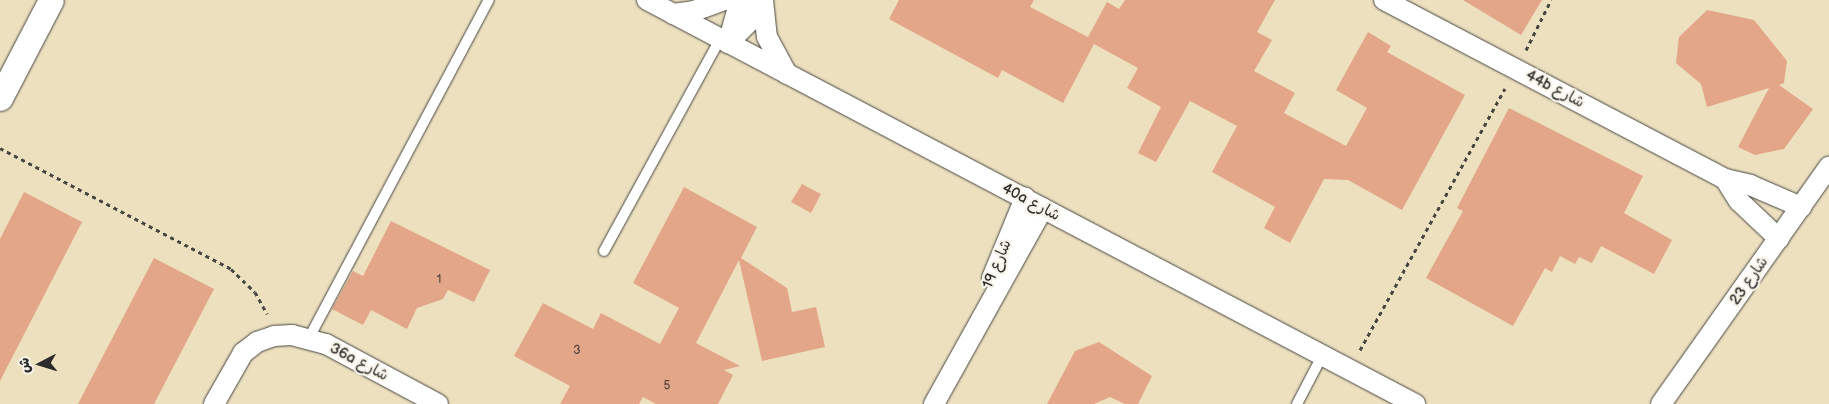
<!DOCTYPE html>
<meta charset="utf-8">
<style>
body{margin:0}
#map{position:relative;width:1829px;height:404px;overflow:hidden;background:#ece0bf;font-family:"Balsamiq Sans","Playpen Sans Arabic",sans-serif}
div>[style]{position:absolute}
[style*='--x']{left:calc(var(--x)*1px);top:calc(var(--y)*1px);width:calc(var(--w)*1px);rotate:calc(var(--a)*1deg)}
.building>*{inset:0;background:#e3a688}
.path>*{height:3px;margin-top:-1.5px;transform-origin:0;background:repeating-linear-gradient(90deg,#484641 0 4px,transparent 0 8px)}
.roads{filter:drop-shadow(0 0 1px #484641) drop-shadow(0 0 1px #484641)}
.service>*{height:10px;margin:-5px;padding:0 5px;transform-origin:5px;border-radius:5px;background:#fff}
.minor>*{height:20px;margin:-10px;padding:0 10px;transform-origin:10px;border-radius:10px;background:#fff}
.tertiary>*{height:25px;margin:-12.5px;padding:0 12.5px;transform-origin:12.5px;border-radius:12.5px;background:#fff}
span{translate:-50% -50%;white-space:nowrap;text-align:center;line-height:1.15;-webkit-text-stroke:4.5px #f7f3e8;paint-order:stroke}
.number-label{font-size:12px;color:#594a42}
.number-label span{-webkit-text-stroke-width:0}
.street-label{font-size:15px;color:#2b2b2b}
.north{position:absolute;left:15px;top:339px;width:50px;height:50px;-webkit-text-stroke:4px #f7f3e8;paint-order:stroke;rotate:265deg;font-size:14px;font-weight:700;line-height:20px;text-align:center;color:#2b2b2b}
.north::after{content:'';display:block;margin:auto;width:18px;height:22px;background:#2b2b2b;clip-path:polygon(50% 0,100% 100%,50% 72%,0 100%)}
</style>
<div id="map">
<div class="building">
<div style="clip-path:polygon(899px 0,1034px 0,1030px 7px,1088px 37px,1107px 2px,1119px 9px,1125px 0,1275px 0,1257px 32px,1272px 40px,1254px 71px,1295px 93px,1284px 113px,1346px 146px,1367px 108px,1336px 90px,1368px 32px,1391px 46px,1387px 52px,1465px 95px,1402px 210px,1348px 180px,1324px 179px,1290px 243px,1264px 228px,1275px 207px,1212px 172px,1237px 126px,1190px 101px,1156px 162px,1138px 153px,1161px 107px,1127px 88px,1138px 68px,1094px 44px,1063px 103px,1002px 70px,998px 78px,889px 19px)"></div>
<div style="clip-path:polygon(1463px 0,1542px 0,1521px 35px)"></div>
<div style="clip-path:polygon(1707px 10px,1754px 20px,1787px 61px,1784px 83px,1779px 85px,1813px 109px,1784px 149px,1755px 155px,1738px 147px,1769px 88px,1707px 107px,1701px 84px,1676px 63px,1679px 37px)"></div>
<div style="clip-path:polygon(1509px 108px,1643px 176px,1624px 213px,1672px 240px,1654px 274px,1601px 246px,1592px 263px,1579px 257px,1575px 264px,1560px 256px,1552px 272px,1545px 268px,1513px 326px,1426px 278px,1463px 211px,1457px 208px)"></div>
<div style="clip-path:polygon(802px 184px,821px 194px,811px 213px,791px 202px)"></div>
<div style="clip-path:polygon(684px 187px,757px 227px,741px 258px,787px 288px,792px 312px,816px 307px,825px 347px,762px 361px,739px 260px,696px 343px,740px 366px,724px 370px,733px 375px,718px 404px,656px 404px,643px 397px,639px 404px,560px 404px,570px 386px,514px 356px,543px 303px,593px 329px,601px 313px,660px 344px,679px 308px,633px 283px)"></div>
<div style="clip-path:polygon(24px 192px,82px 222px,0 381px,0 239px)"></div>
<div style="clip-path:polygon(391px 221px,490px 270px,474px 302px,448px 290px,443px 299px,417px 308px,407px 329px,371px 310px,363px 325px,332px 309px,353px 271px,363px 276px)"></div>
<div style="clip-path:polygon(154px 258px,214px 289px,154px 404px,78px 404px)"></div>
<div style="clip-path:polygon(1099px 342px,1152px 376px,1138px 404px,1125px 404px,1110px 397px,1094px 404px,1047px 404px,1075px 351px)"></div>
</div>
<div class="path">
<div style="--x:1526;--y:50;--w:56;--a:-63.4"></div>
<div style="--x:0;--y:148;--w:261;--a:27.6"></div>
<div style="--x:231;--y:269;--w:33;--a:44"></div>
<div style="--x:255;--y:292;--w:25;--a:61"></div>
<div style="--x:1360;--y:350;--w:299;--a:-61"></div>
</div>
<div class="roads">
<div class="service">
<div style="--x:604;--y:251;--w:242;--a:-61.3"></div>
<div style="--x:309;--y:338;--w:383;--a:-62"></div>
<div style="--x:1297;--y:404;--w:54;--a:-62.5"></div>
</div>
<div class="minor">
<div style="--x:647;--y:0;--w:868;--a:27.75"></div>
<div style="--x:763;--y:0;--w:37;--a:84"></div>
<div style="--x:767;--y:37;--w:42;--a:61.6"></div>
<div style="--x:1384;--y:0;--w:385;--a:27.7"></div>
<div style="--x:1725;--y:179;--w:26;--a:13"></div>
<div style="--x:1750;--y:185;--w:56;--a:23.3"></div>
<div style="--x:673;--y:14;--w:21;--a:-8"></div>
<div style="--x:694;--y:11;--w:32;--a:-20"></div>
<div style="--x:728;--y:43;--w:31;--a:-45"></div>
<div style="--x:750;--y:21;--w:23;--a:-65"></div>
<div style="--x:728;--y:43;--w:45;--a:-74.4"></div>
<div style="--x:1725;--y:179;--w:26;--a:58"></div>
<div style="--x:1739;--y:201;--w:55;--a:43.5"></div>
<div style="--x:992;--y:278;--w:87;--a:-67.6"></div>
<div style="--x:214;--y:404;--w:59;--a:-60.4"></div>
<div style="--x:243;--y:353;--w:18;--a:-38"></div>
<div style="--x:257;--y:342;--w:18;--a:-19"></div>
<div style="--x:274;--y:336;--w:18;--a:-3"></div>
<div style="--x:292;--y:335;--w:35;--a:15"></div>
<div style="--x:326;--y:344;--w:127;--a:28.2"></div>
<div style="--x:934;--y:404;--w:224;--a:-60.9"></div>
<div style="--x:1661;--y:404;--w:291;--a:-54.7"></div>
</div>
<div class="tertiary">
<div style="--x:0;--y:98;--w:110;--a:-62.5"></div>
</div>
</div>
<div class="number-label">
<span style="left:439px;top:280px">1</span>
<span style="left:577px;top:351px">3</span>
<span style="left:667px;top:386px">5</span>
</div>
<div class="street-label">
<span style="left:1555px;top:89px;rotate:28deg">44b شارع</span>
<span style="left:1031px;top:202px;rotate:28deg">40a شارع</span>
<span style="left:997px;top:264px;rotate:-67deg">شارع 19</span>
<span style="left:1749px;top:281px;rotate:-55deg">شارع 23</span>
<span style="left:359px;top:362px;rotate:28deg">36a شارع</span>
</div>
<div class="north">ش</div>
</div>
